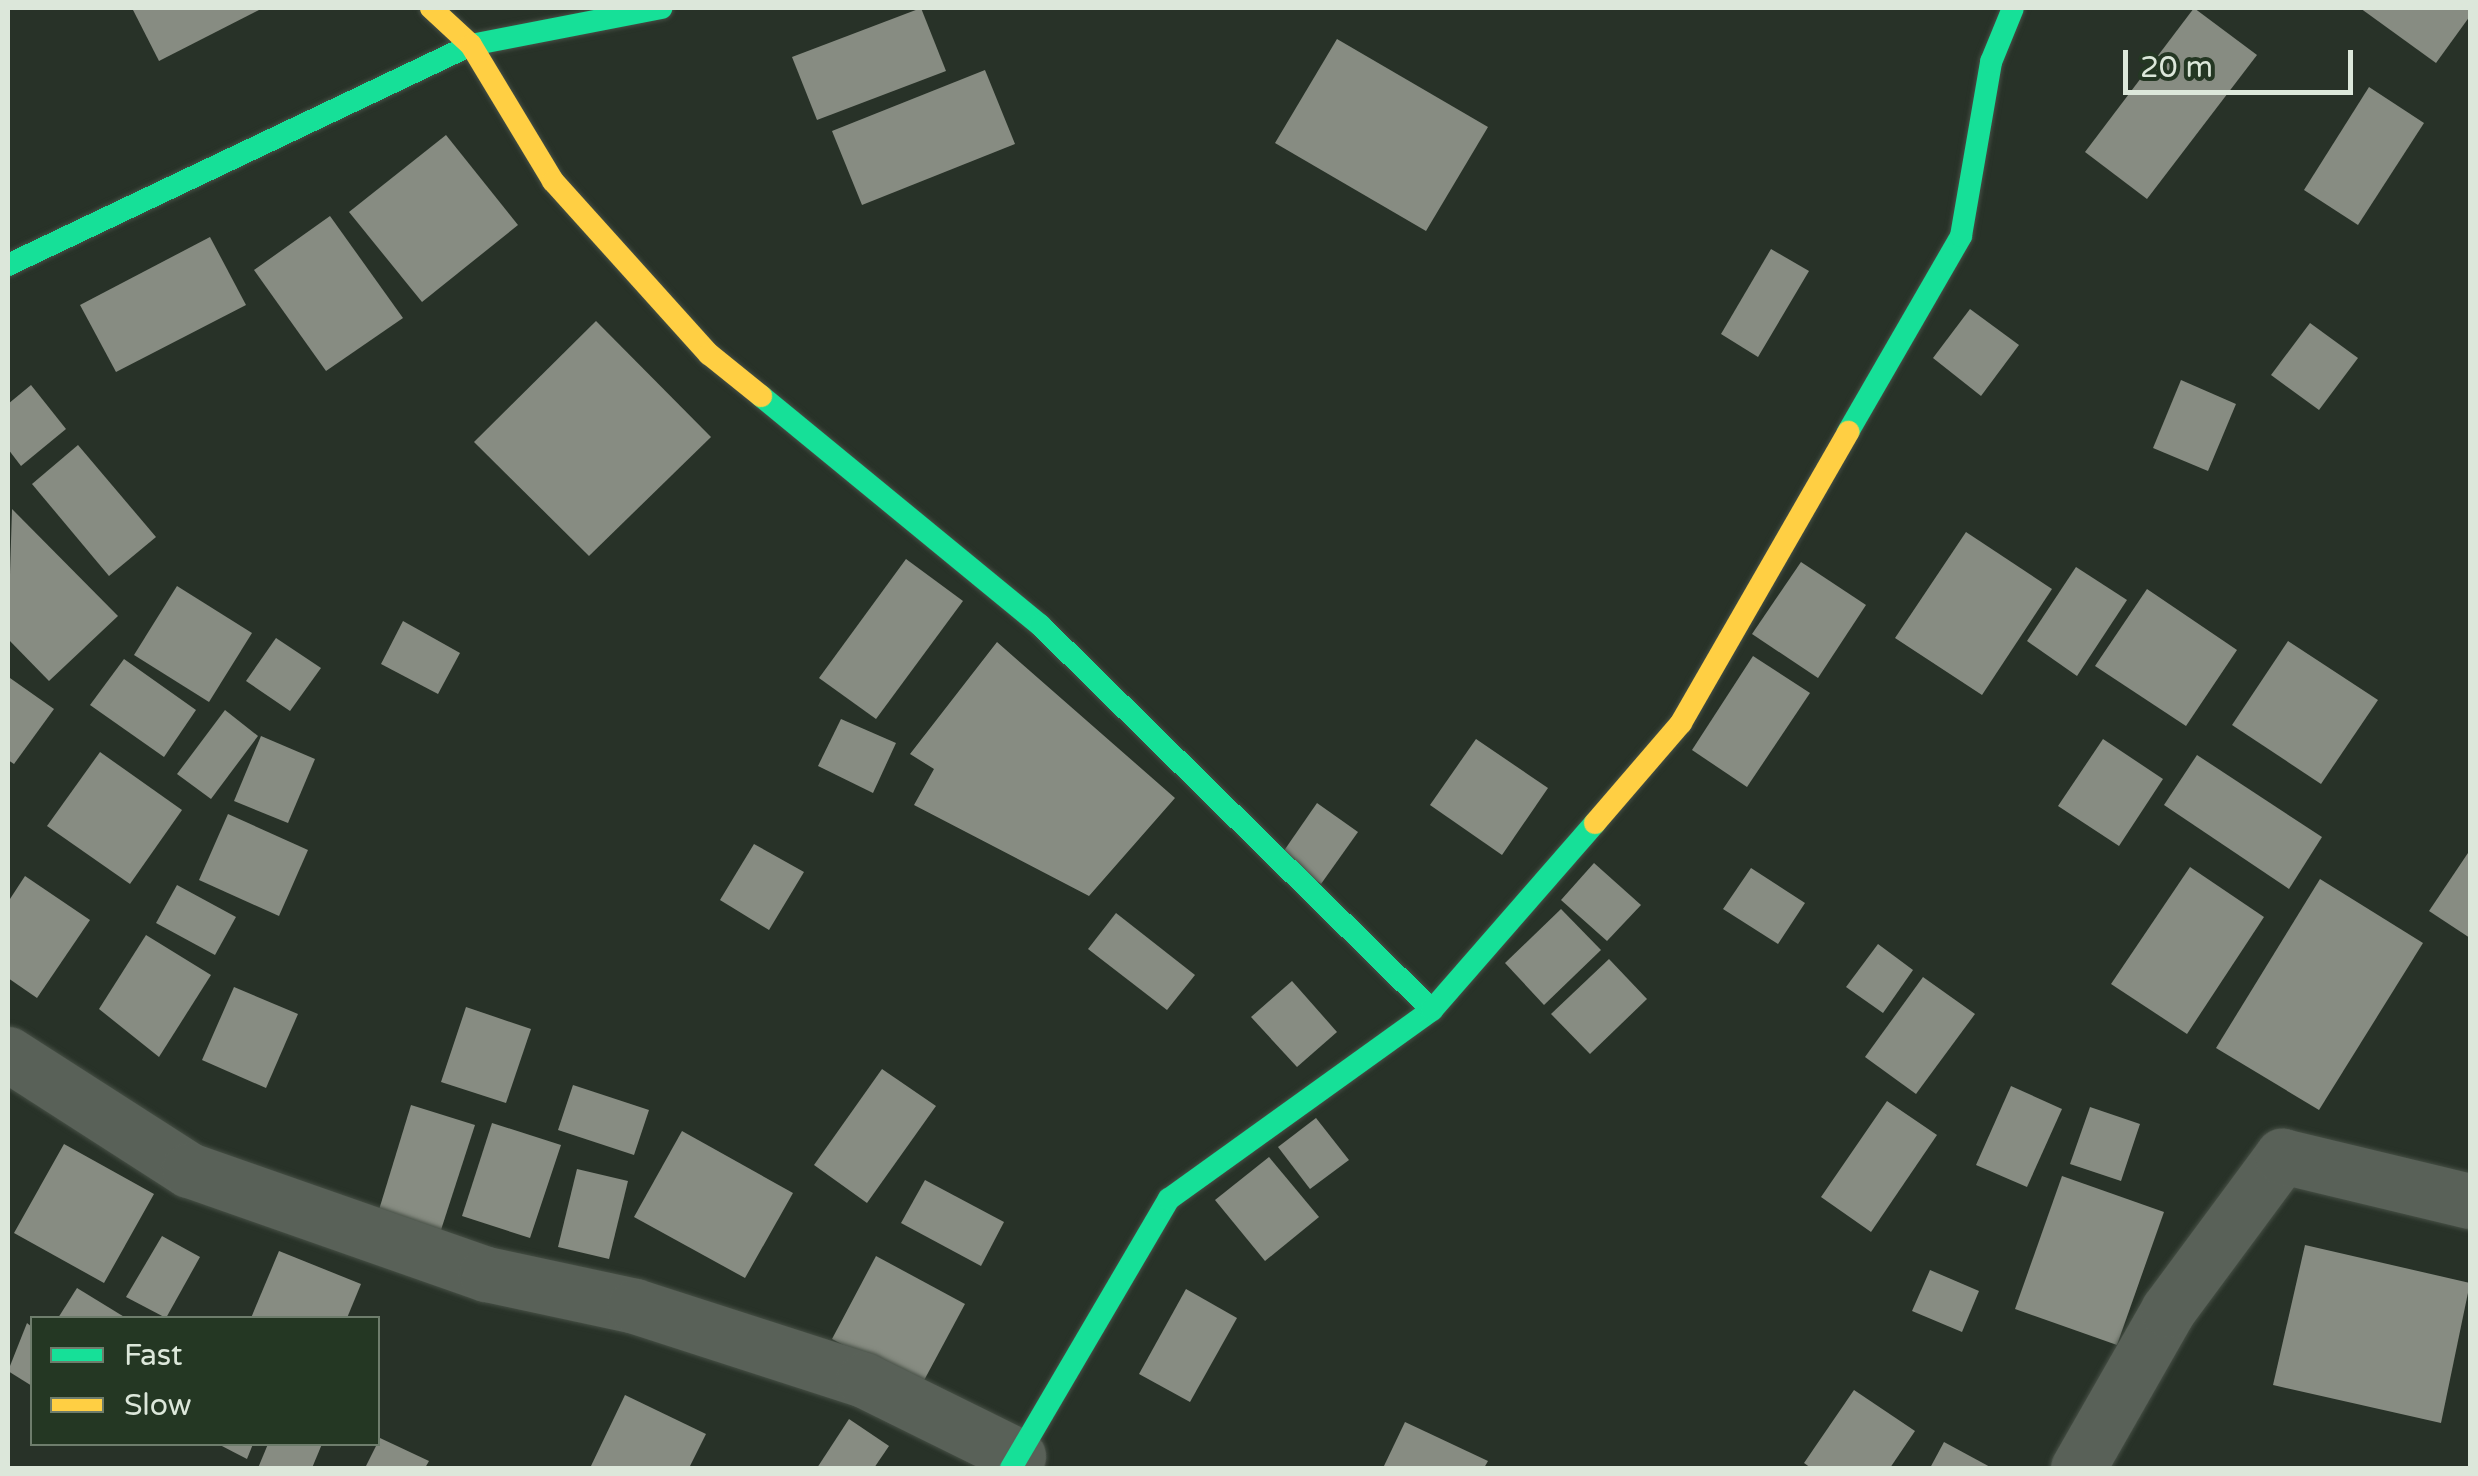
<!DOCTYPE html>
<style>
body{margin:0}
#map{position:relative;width:2478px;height:1476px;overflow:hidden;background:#283228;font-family:"Varela Round",sans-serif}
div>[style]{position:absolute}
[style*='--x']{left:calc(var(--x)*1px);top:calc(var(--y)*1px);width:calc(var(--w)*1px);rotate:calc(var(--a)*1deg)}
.building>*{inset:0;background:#878c82}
.roads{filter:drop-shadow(0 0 2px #464f45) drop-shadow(0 0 2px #464f45)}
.street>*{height:55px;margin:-27.5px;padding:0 27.5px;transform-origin:27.5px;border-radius:27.5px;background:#596158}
.fast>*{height:22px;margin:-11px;padding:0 11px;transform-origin:11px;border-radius:11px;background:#16e098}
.slow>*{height:22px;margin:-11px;padding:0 11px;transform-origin:11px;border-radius:11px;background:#ffcf43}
span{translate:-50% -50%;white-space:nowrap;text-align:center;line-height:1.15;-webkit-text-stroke:10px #243723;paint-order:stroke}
.frame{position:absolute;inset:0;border:10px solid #dce7da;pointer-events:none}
.legend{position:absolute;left:30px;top:1316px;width:350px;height:130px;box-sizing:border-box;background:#243723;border:2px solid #6e7d6c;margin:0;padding:12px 18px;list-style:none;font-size:30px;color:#dce7da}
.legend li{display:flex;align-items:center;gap:20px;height:50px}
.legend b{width:50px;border:2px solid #6e7d6c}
.scale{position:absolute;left:2123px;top:50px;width:230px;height:45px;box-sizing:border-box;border:5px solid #dce7da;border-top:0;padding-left:12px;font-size:30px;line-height:35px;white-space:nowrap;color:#dce7da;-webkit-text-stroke:8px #243723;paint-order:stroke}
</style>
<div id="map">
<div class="building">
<div style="clip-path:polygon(132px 8px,263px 8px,159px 61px)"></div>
<div style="clip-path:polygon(921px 8px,946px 71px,817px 120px,792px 57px)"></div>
<div style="clip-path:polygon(2194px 8px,2257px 55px,2147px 199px,2085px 152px)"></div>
<div style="clip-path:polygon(2360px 8px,2470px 8px,2470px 16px,2436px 63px)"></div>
<div style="clip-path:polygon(1337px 39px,1488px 127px,1426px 231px,1275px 143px)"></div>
<div style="clip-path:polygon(985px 70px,1015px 144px,862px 205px,832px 131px)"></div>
<div style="clip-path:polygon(2369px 87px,2424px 123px,2358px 225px,2304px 190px)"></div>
<div style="clip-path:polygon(446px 135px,518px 225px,422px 302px,349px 212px)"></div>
<div style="clip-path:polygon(330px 216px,403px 318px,326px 371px,254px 270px)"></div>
<div style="clip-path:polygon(210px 237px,246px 305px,116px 372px,80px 305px)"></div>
<div style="clip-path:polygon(1771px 249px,1809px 271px,1758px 357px,1721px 334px)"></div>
<div style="clip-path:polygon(1970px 309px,2019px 345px,1981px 396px,1933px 358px)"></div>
<div style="clip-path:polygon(596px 321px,711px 437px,589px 556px,474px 442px)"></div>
<div style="clip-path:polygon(2310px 323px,2358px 358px,2319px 410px,2271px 375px)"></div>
<div style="clip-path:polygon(2181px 380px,2236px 404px,2208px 471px,2153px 448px)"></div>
<div style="clip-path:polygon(31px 385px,66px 429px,21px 466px,8px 449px,8px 404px)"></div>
<div style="clip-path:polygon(78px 445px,156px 537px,109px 576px,32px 484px)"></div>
<div style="clip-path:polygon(12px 509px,118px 616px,49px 681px,8px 639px)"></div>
<div style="clip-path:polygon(1966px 532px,2052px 589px,1982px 695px,1895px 638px)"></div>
<div style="clip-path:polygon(906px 559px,963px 601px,876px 719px,819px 678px)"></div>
<div style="clip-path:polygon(1801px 562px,1866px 605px,1818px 678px,1752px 634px)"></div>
<div style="clip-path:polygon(2076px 567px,2127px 600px,2077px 676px,2027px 641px)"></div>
<div style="clip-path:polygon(177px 586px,252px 633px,209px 702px,134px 655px)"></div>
<div style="clip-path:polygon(2147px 589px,2237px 650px,2186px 726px,2095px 666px)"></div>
<div style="clip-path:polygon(403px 621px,460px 653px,438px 694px,381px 664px)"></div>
<div style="clip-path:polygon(276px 638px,321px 668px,290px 711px,246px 681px)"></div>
<div style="clip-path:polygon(2288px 641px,2378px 700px,2321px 784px,2232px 725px)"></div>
<div style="clip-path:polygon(997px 642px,1175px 798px,1089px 896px,914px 805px,934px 769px,910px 754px)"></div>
<div style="clip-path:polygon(1753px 656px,1810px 693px,1747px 787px,1692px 750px)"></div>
<div style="clip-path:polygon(124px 659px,196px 710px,164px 757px,90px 705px)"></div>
<div style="clip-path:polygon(10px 678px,54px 709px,14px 764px,8px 760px)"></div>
<div style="clip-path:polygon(225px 710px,258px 736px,211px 799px,177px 774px)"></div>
<div style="clip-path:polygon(841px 719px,896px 743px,873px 793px,818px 766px)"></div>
<div style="clip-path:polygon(261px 736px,315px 759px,288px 823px,234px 801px)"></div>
<div style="clip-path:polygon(1476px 739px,1548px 788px,1502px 855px,1430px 805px)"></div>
<div style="clip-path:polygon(2103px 739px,2163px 779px,2119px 846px,2058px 806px)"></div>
<div style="clip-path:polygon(100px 752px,182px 810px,130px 884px,47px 826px)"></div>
<div style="clip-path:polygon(2197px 755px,2322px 837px,2289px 889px,2164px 805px)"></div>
<div style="clip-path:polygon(1317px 803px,1358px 832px,1321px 884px,1281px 855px)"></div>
<div style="clip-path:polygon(228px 814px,308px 850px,279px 916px,199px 880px)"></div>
<div style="clip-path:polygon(754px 844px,804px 872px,769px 930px,720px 900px)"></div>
<div style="clip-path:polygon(2470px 850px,2470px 938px,2429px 911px)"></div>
<div style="clip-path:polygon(1594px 863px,1641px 905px,1607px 941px,1561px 900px)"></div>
<div style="clip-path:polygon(2190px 867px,2264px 917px,2187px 1034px,2111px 984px)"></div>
<div style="clip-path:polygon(1751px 868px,1805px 903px,1778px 944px,1723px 909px)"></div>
<div style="clip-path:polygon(25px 876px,90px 920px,37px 998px,8px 978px,8px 902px)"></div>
<div style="clip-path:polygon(2320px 879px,2423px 943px,2319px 1110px,2216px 1048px)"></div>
<div style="clip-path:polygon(177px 885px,236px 917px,215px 955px,156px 923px)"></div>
<div style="clip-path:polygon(1561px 909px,1601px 950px,1544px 1005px,1505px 963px)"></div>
<div style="clip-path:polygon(1116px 913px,1195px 975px,1167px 1010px,1088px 949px)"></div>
<div style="clip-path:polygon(146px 935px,211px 975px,159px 1057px,99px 1009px)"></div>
<div style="clip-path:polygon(1878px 944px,1913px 970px,1883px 1013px,1846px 987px)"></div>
<div style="clip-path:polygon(1609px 959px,1647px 999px,1590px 1054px,1551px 1014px)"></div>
<div style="clip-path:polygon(1923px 977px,1975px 1014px,1916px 1094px,1865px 1057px)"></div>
<div style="clip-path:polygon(1292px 981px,1337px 1032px,1297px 1067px,1251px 1017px)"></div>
<div style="clip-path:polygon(234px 987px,298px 1014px,266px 1088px,202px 1060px)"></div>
<div style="clip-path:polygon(466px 1007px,531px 1029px,506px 1103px,441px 1082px)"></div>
<div style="clip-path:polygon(882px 1069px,936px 1106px,867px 1203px,814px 1165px)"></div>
<div style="clip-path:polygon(573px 1085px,649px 1110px,634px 1155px,558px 1130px)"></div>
<div style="clip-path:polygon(2011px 1086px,2062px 1109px,2027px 1187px,1976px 1165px)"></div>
<div style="clip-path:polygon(1887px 1101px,1937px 1135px,1871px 1232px,1821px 1197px)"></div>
<div style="clip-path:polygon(411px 1105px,475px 1125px,440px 1233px,378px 1213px)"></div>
<div style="clip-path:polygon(2090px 1107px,2140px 1124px,2121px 1181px,2070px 1164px)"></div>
<div style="clip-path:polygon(1316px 1118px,1349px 1160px,1310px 1189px,1278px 1147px)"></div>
<div style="clip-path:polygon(492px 1123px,561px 1145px,530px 1238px,462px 1216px)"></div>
<div style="clip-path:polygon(682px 1131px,793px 1193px,745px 1278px,634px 1217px)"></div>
<div style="clip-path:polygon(64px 1144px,154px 1194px,104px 1283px,14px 1233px)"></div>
<div style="clip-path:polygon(1269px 1157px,1319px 1217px,1265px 1261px,1215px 1200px)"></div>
<div style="clip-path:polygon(577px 1169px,628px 1181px,609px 1259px,558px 1247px)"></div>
<div style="clip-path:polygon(2062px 1176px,2164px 1212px,2117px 1345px,2015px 1309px)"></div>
<div style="clip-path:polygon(925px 1180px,1004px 1222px,981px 1266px,901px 1223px)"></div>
<div style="clip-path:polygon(162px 1236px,200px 1257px,166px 1318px,126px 1297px)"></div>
<div style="clip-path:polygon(2305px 1245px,2470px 1283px,2441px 1423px,2273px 1385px)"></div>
<div style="clip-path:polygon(279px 1251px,361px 1284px,347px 1318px,251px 1318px)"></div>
<div style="clip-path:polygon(876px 1256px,965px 1304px,921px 1386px,832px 1339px)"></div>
<div style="clip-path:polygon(1930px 1270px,1979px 1291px,1962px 1332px,1912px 1311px)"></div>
<div style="clip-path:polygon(77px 1288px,126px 1318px,58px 1318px)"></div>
<div style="clip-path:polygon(1186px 1289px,1237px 1318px,1190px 1402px,1139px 1374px)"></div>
<div style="clip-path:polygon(27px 1323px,32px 1327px,32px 1386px,8px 1371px)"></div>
<div style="clip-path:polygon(1854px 1390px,1915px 1431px,1890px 1468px,1811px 1468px,1804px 1463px)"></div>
<div style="clip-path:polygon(625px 1395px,706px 1434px,689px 1468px,590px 1468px)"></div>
<div style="clip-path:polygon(849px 1419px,889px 1446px,874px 1468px,817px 1468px)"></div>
<div style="clip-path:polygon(1405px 1422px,1488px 1461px,1484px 1468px,1383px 1468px)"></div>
<div style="clip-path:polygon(380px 1438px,429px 1461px,425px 1468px,365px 1468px)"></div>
<div style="clip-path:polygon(1944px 1442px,1992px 1468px,1930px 1468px)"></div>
<div style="clip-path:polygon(218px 1444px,253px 1444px,247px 1459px)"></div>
<div style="clip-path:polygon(268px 1444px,322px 1444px,312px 1468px,258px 1468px)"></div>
</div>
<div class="roads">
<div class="street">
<div style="--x:8;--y:1054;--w:215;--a:32.7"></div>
<div style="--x:189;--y:1170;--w:315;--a:19.3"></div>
<div style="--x:486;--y:1274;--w:152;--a:12.1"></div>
<div style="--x:635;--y:1306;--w:241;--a:17.9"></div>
<div style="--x:864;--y:1380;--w:172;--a:26.3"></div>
<div style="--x:2078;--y:1468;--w:182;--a:-60.3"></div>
<div style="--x:2168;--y:1310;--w:192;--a:-53.5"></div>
<div style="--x:2282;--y:1156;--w:193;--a:13.5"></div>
</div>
<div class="fast">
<div style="--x:8;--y:265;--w:513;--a:-25.42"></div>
<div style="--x:471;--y:45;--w:194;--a:-11"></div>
<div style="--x:761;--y:396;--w:361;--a:39.4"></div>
<div style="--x:1040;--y:625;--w:549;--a:44.48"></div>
<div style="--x:1848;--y:432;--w:226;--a:-60"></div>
<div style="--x:1961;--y:236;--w:177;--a:-80.2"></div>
<div style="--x:1991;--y:62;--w:58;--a:-67.8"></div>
<div style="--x:1011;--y:1468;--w:312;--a:-59.6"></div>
<div style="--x:1169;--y:1199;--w:324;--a:-35.7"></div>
<div style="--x:1432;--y:1010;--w:248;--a:-48.9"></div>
</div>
<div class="slow">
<div style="--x:431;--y:8;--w:54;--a:42.8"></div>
<div style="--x:471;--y:45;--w:159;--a:58.9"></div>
<div style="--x:553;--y:181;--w:233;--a:48"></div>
<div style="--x:709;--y:354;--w:67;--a:38.9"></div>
<div style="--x:1595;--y:823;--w:132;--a:-49.3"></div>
<div style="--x:1681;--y:723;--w:336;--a:-60.1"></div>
</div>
</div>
<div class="frame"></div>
<ul class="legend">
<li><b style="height:12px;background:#16e098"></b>Fast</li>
<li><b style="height:12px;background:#ffcf43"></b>Slow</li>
</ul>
<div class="scale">20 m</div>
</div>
